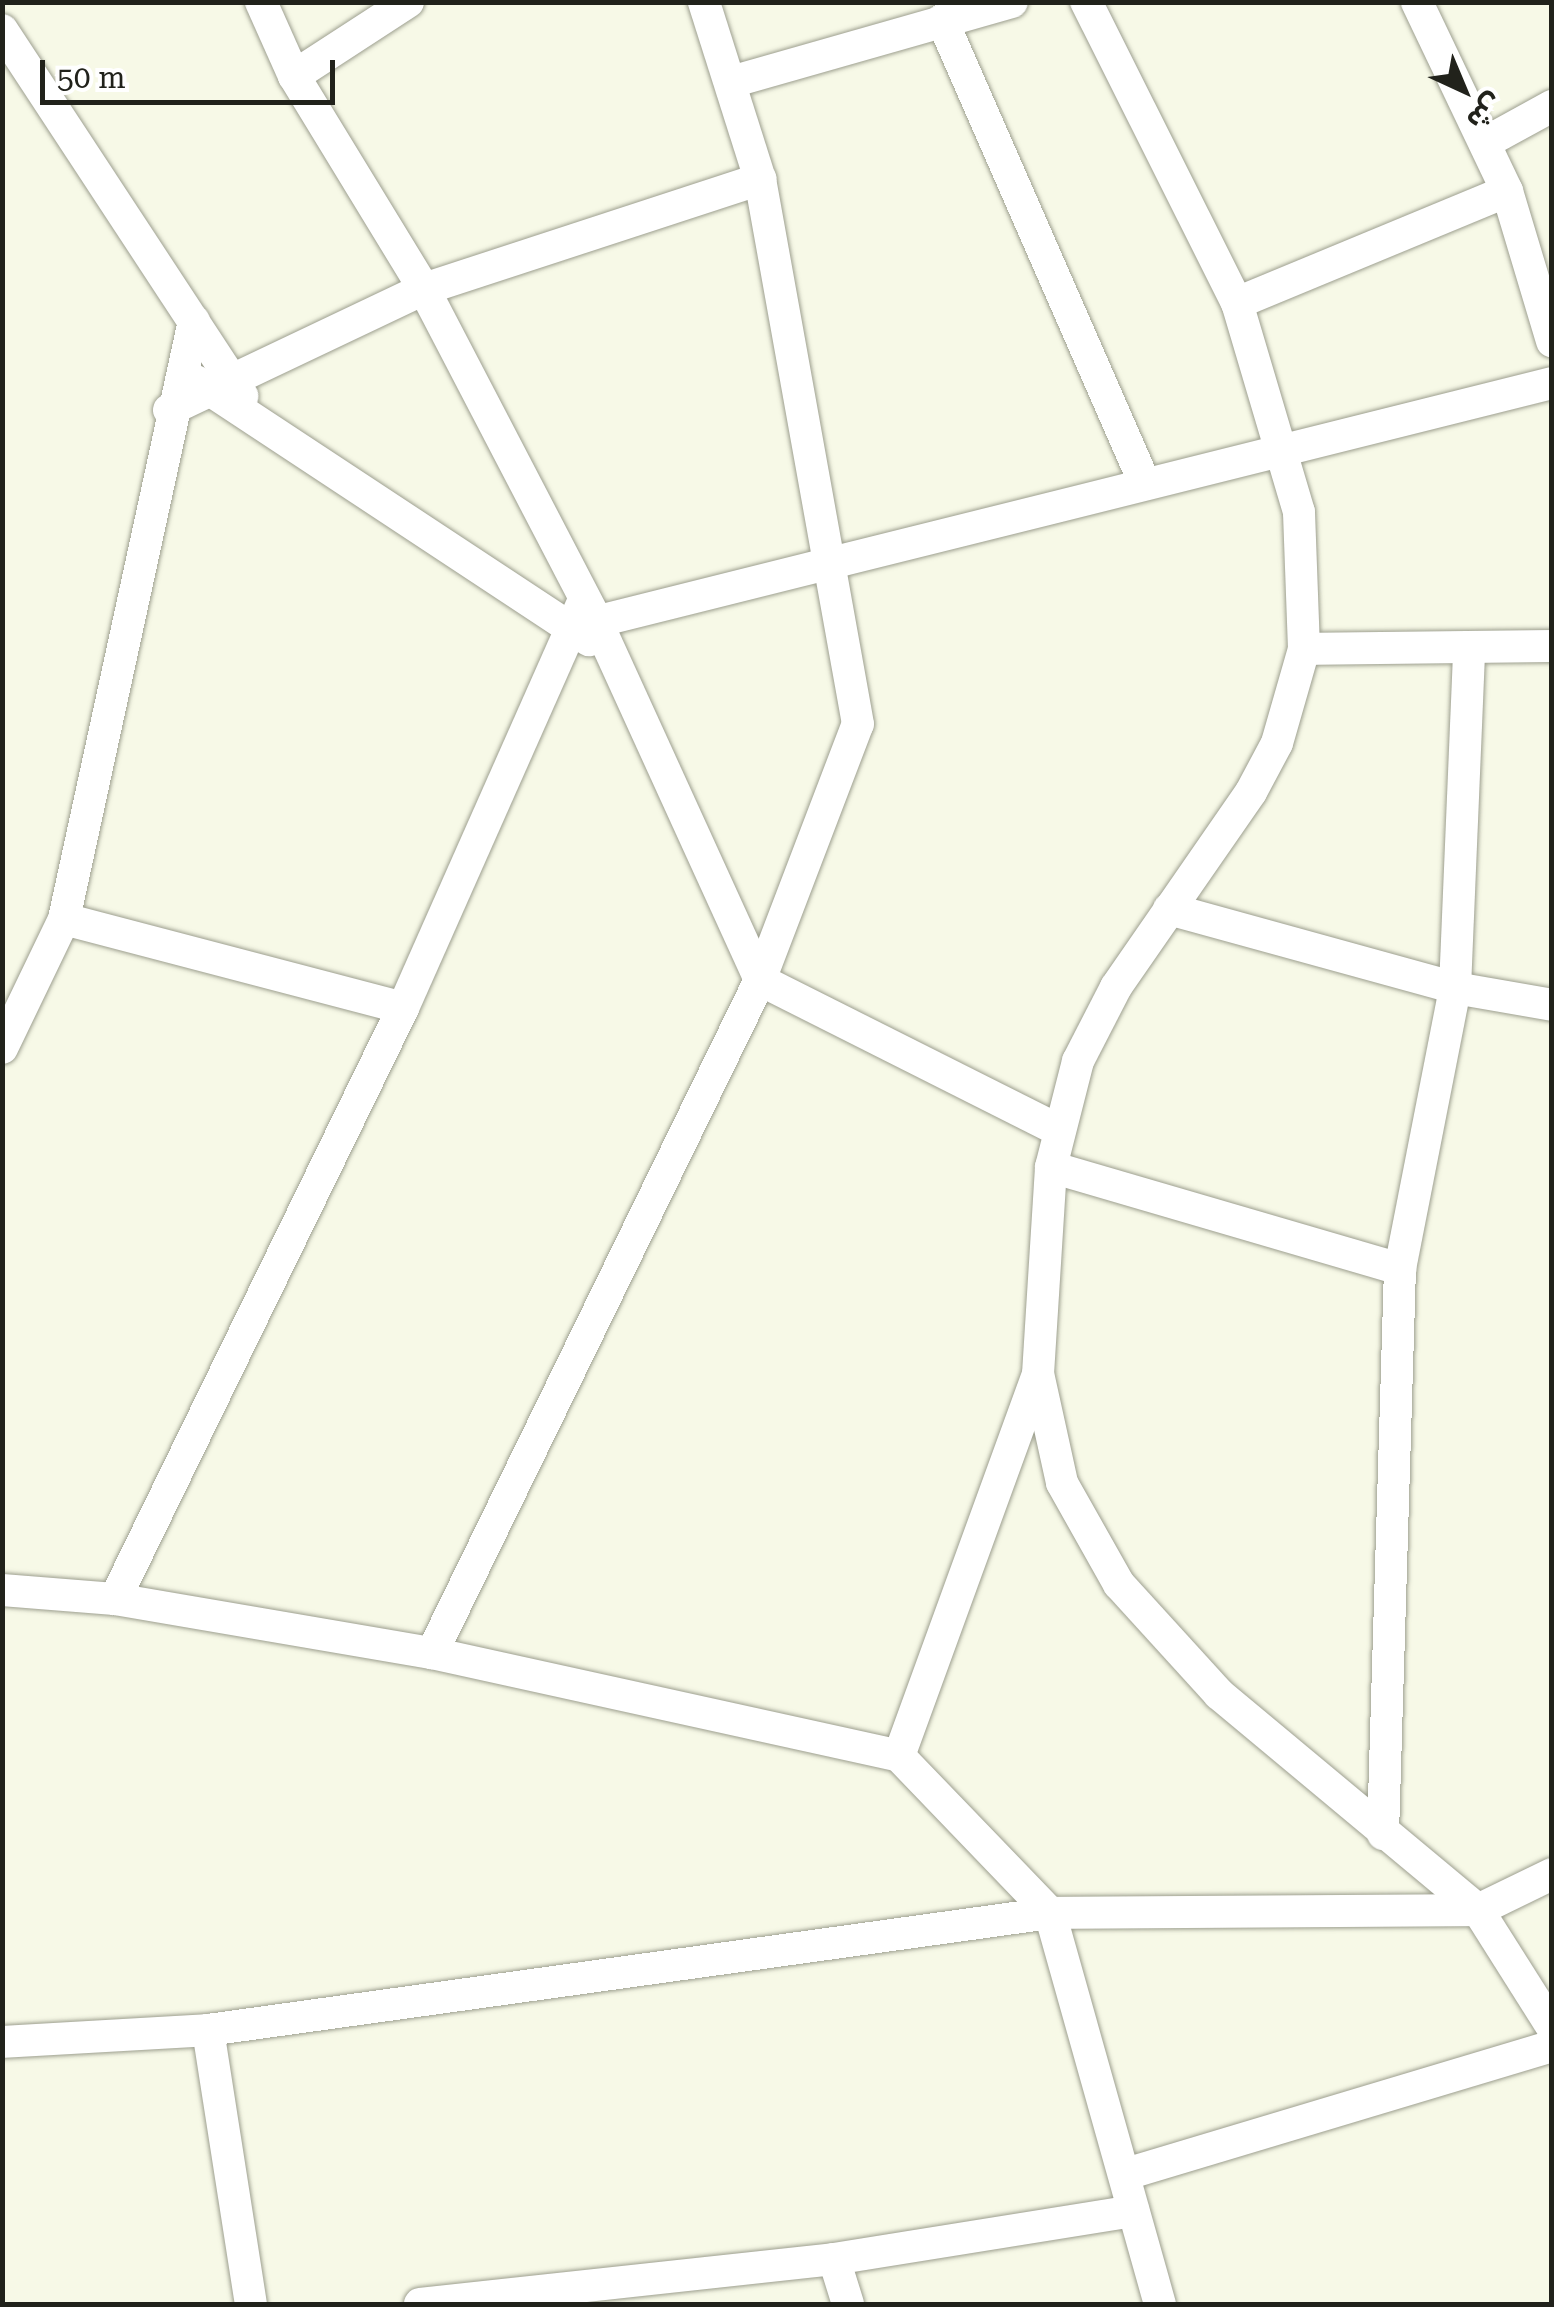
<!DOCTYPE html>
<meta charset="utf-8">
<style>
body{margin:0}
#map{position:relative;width:1554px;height:2307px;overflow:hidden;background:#f7f9e7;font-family:"Roboto Serif","Noto Sans Arabic",serif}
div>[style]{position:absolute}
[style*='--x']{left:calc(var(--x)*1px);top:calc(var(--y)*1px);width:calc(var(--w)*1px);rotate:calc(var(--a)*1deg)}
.roads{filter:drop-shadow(0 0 2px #9d9f8f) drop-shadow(0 0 2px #9d9f8f)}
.street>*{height:32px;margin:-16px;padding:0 16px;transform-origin:16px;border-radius:16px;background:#fff}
span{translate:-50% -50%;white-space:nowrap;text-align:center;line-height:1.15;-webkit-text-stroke:10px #fff;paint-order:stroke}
.frame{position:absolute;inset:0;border:5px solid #21221b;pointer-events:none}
.north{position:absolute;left:1414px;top:40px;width:100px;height:100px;-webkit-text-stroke:8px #fff;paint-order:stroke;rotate:136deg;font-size:28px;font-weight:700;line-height:40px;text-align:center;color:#21221b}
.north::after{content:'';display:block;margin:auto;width:35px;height:45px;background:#21221b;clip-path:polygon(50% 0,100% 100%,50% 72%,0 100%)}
.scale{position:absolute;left:40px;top:60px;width:295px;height:45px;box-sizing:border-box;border:5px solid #21221b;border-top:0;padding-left:12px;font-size:30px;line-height:35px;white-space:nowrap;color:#21221b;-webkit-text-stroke:8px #fff;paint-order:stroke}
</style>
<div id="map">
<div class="roads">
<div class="street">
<div style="--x:261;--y:2;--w:81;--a:66"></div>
<div style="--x:294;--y:76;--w:250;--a:58.6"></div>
<div style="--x:424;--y:289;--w:373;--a:62.5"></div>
<div style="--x:596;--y:620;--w:396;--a:65.5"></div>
<div style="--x:760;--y:980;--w:331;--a:26.7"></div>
<div style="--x:942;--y:20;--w:506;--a:66.37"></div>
<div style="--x:2;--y:30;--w:438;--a:56.7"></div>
<div style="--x:294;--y:76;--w:136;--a:-33"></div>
<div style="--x:731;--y:82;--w:292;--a:-15.9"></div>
<div style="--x:1490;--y:140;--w:71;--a:-28.7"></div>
<div style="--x:1507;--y:191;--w:157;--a:73.3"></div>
<div style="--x:1237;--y:303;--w:292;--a:-22.5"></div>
<div style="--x:1507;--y:191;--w:209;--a:-115.5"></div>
<div style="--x:196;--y:381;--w:471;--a:33.4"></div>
<div style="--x:169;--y:410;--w:282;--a:-25.4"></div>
<div style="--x:424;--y:289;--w:354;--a:-18.1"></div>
<div style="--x:575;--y:627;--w:1007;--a:-14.02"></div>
<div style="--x:1304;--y:649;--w:248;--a:-0.7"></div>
<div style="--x:1169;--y:909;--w:297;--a:15.4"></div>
<div style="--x:1455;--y:988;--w:98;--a:9.9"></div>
<div style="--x:64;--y:919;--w:350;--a:14.7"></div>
<div style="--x:2;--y:1048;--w:143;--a:-64.3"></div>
<div style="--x:64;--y:919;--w:612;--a:-77.74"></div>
<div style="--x:1051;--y:1167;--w:364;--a:16.3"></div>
<div style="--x:1039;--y:1378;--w:107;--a:77.6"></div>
<div style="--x:1062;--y:1483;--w:116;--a:60.6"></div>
<div style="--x:1119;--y:1584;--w:149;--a:47.7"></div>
<div style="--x:1219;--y:1694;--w:337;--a:39.8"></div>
<div style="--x:1478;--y:1910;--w:138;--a:57.7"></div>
<div style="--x:2;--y:1590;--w:113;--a:4.6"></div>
<div style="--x:115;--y:1599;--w:322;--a:9.7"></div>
<div style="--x:432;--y:1653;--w:478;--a:12.4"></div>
<div style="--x:899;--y:1756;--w:218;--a:46.1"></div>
<div style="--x:1050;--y:1913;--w:428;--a:-0.4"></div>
<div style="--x:1478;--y:1910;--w:82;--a:-25.9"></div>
<div style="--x:115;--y:1599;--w:657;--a:-64.02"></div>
<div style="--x:403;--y:1008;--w:447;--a:-66.1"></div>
<div style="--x:432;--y:1653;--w:749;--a:-64.02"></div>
<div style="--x:760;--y:980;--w:274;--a:-69.1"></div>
<div style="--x:858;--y:724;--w:554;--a:-100.19"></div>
<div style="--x:760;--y:179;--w:186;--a:-107.6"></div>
<div style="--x:899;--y:1756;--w:407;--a:-70"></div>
<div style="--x:1038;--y:1374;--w:207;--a:-86.4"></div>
<div style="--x:1051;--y:1167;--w:109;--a:-75.7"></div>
<div style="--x:1078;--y:1061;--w:83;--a:-62.8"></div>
<div style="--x:1116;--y:987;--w:237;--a:-55.3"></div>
<div style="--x:1251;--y:792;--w:55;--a:-62"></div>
<div style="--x:1277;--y:743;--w:98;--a:-74"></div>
<div style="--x:1304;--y:649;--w:137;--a:-92.1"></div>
<div style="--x:1299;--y:512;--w:218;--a:-106.5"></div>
<div style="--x:1237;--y:303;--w:337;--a:-116.6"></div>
<div style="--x:1383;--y:1834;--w:565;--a:-88.28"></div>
<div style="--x:1400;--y:1269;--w:286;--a:-78.9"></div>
<div style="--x:1455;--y:988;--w:340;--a:-87.6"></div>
<div style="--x:208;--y:2030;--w:277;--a:81.1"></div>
<div style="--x:2;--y:2042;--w:206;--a:-3.3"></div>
<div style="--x:208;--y:2030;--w:850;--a:-7.91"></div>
<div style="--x:1050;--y:1913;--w:406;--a:74.3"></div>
<div style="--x:1126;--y:2174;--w:445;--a:-16.7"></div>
<div style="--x:834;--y:2259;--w:47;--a:72.7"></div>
<div style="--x:420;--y:2304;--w:416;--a:-6.2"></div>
<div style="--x:834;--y:2259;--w:303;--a:-9.1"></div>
</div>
</div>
<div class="frame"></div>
<div class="north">ش</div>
<div class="scale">50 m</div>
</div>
